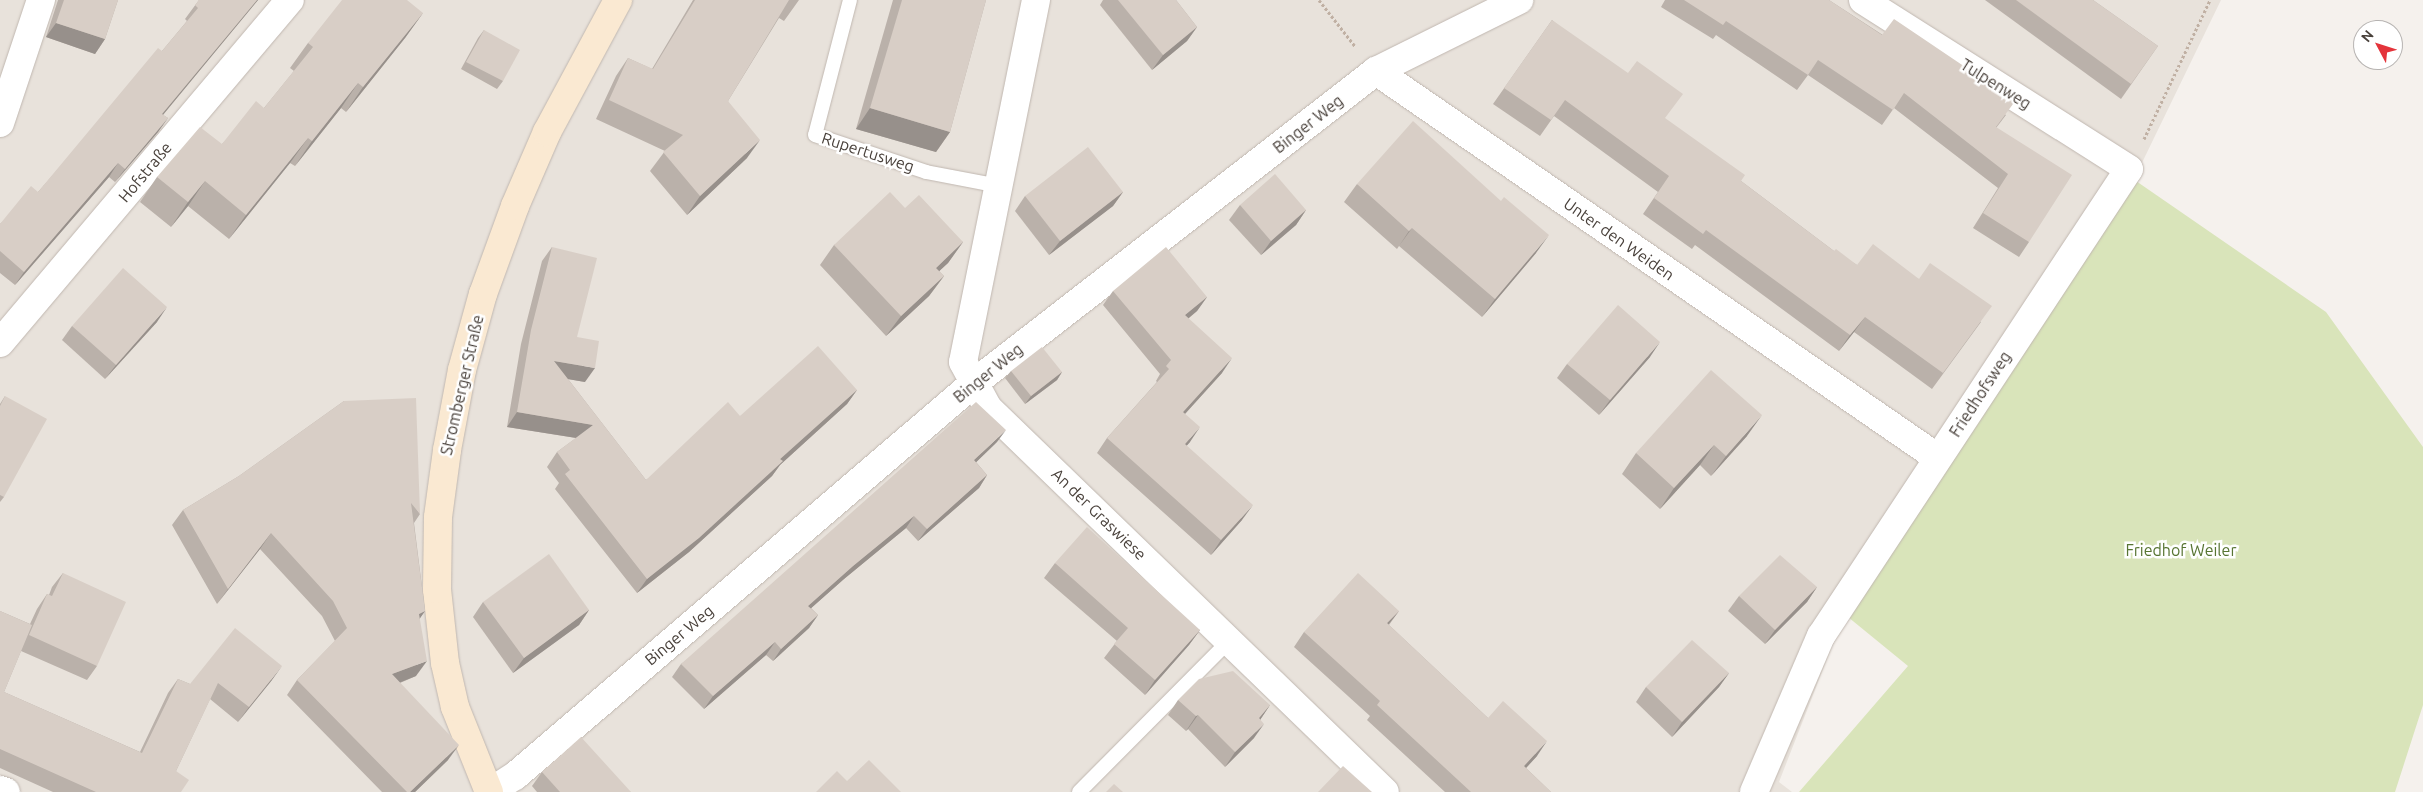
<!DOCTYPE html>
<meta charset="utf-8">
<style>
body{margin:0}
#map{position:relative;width:2423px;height:792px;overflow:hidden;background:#f5f1ed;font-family:Ubuntu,sans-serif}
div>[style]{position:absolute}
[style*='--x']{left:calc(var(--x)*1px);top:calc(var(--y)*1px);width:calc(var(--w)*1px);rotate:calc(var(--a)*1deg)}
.residential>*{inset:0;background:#e8e2db}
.green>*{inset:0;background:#d9e4ba}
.path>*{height:3px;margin-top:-1.5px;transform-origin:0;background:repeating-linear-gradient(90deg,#c0b0a3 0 2.5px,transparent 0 5px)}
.roads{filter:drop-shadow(0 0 1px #c0b7b0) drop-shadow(0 0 1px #c0b7b0)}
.lane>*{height:14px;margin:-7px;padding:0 7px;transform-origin:7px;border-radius:7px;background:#fff}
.street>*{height:28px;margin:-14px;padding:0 14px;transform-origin:14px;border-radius:14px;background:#fff}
.secondary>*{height:28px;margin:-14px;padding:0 14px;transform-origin:14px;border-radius:14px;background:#fae9d2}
.wall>*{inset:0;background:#bab1aa}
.shaded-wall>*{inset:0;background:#97908b}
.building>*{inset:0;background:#d8cec6}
span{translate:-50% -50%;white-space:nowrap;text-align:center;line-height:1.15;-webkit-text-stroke:5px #fff;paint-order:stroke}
.street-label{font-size:16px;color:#49413b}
.park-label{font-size:16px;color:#587533}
.north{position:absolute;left:2353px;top:20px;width:50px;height:50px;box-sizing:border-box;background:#fff;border:1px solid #b6b3b1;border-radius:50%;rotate:310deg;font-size:14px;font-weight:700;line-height:20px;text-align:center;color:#49413b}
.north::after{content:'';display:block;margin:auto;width:18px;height:22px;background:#e4343b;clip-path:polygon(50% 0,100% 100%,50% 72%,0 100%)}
</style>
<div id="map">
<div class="residential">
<div style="clip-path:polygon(0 0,2221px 0,2137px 173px,1845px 613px,1779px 782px,1792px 792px,0 792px)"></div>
</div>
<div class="green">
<div style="clip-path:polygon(2136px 181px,2326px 312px,2423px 447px,2423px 705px,2395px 792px,1799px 792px,1908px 666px,1848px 617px)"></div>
</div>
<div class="path">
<div style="--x:1319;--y:0;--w:58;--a:52"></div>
<div style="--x:2144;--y:139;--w:154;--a:-64.6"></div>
</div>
<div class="roads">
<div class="lane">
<div style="--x:850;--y:0;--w:139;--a:104.5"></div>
<div style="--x:815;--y:135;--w:117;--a:18.4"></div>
<div style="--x:926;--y:172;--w:74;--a:10.9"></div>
<div style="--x:1079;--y:792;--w:216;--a:-45.2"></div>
</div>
<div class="street">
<div style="--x:1036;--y:0;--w:369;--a:101.4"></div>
<div style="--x:963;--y:362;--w:52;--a:61.5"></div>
<div style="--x:988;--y:408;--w:552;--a:44.05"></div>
<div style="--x:1376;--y:71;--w:682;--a:34.55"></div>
<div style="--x:0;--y:123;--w:130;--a:-71.6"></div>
<div style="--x:0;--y:343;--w:449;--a:-49.8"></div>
<div style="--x:0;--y:790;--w:6;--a:18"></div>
<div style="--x:490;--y:792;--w:30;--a:-33"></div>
<div style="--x:515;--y:776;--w:604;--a:-40.57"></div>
<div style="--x:974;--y:383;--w:509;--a:-37.82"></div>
<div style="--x:1376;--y:71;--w:160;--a:-26.4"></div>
<div style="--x:1754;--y:792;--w:170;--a:-66.8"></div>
<div style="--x:1821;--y:636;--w:559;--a:-56.59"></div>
<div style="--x:2129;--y:169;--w:315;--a:-147.6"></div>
</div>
<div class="secondary">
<div style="--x:489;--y:792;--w:92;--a:-111.8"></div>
<div style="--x:455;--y:707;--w:45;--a:-102.8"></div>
<div style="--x:445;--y:663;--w:74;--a:-96.2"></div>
<div style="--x:437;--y:589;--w:72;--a:-89.2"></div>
<div style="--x:438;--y:517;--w:68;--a:-82.3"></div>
<div style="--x:447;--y:450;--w:81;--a:-79.4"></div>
<div style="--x:462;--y:370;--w:79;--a:-74.6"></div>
<div style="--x:483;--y:294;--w:94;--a:-70"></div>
<div style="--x:515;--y:206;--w:81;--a:-66.6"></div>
<div style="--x:547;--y:132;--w:150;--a:-61.7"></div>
</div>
</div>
<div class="wall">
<div style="clip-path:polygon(58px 0,118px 0,105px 39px,95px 54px,46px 37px)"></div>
<div style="clip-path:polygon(199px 0,258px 0,163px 115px,168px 118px,158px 132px,115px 182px,109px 177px,15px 285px,0 273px,0 224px,38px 192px,162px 51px,187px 21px,185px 19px)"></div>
<div style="clip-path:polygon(693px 0,799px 0,784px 21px,779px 18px,728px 101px,747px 158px,687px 215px,650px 171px,665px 151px,596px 119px,616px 76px,628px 58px,652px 69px)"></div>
<div style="clip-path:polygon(893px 0,986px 0,950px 132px,936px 152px,856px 129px)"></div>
<div style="clip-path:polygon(1103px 0,1176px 0,1197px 27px,1187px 41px,1152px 70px,1100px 5px)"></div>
<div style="clip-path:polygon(1665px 0,1829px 0,2006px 115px,1996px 128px,2029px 242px,2019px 257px,1973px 228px,1998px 188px,1894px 108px,1882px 125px,1808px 75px,1797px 90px,1716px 35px,1713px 39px,1661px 7px)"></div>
<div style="clip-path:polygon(1985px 0,2093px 0,2158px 46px,2121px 99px)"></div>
<div style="clip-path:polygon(423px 13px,405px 38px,346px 112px,341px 108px,295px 166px,290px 163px,229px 239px,188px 206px,171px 227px,140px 202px,157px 177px,222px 144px,264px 108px,294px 71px,290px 68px,308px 43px)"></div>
<div style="clip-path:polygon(1552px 20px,1665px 119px,1741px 181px,1834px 251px,1857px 265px,1919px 279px,1981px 322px,1932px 389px,1854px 332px,1839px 351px,1695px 245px,1692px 249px,1643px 214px,1658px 192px,1554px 116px,1540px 136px,1493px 104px)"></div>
<div style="clip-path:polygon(484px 30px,503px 81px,497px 89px,461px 69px,478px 38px)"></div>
<div style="clip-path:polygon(1357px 184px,1536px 253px,1482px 317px,1399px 246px,1397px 249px,1344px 202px)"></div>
<div style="clip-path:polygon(1123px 192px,1113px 206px,1049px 255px,1015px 211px,1025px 196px)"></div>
<div style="clip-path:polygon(1240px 205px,1306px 210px,1296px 225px,1261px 255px,1229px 220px)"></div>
<div style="clip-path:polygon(905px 208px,963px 242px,948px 263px,939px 271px,944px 276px,929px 296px,886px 336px,820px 265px,834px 245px)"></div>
<div style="clip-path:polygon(552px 247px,577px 337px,585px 382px,568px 379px,646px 480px,740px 416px,857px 390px,847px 404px,780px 465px,772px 476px,689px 552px,637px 593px,555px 489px,559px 483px,547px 467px,557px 452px,576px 438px,507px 427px,521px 344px,542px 261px)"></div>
<div style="clip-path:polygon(1113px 291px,1207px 297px,1197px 311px,1188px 319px,1222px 373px,1185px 414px,1190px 442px,1186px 446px,1242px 520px,1211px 555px,1097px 453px,1107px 438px,1157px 382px,1156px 381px,1160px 374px,1103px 305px)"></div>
<div style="clip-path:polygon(157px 322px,105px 379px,62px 340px,72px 326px)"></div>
<div style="clip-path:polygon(1650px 357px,1599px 415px,1557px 378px,1567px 364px)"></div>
<div style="clip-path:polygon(1011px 371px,1062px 372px,1057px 380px,1025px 404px,1005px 378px)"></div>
<div style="clip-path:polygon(5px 396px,4px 497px,0 502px,0 404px)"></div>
<div style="clip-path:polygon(344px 401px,420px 514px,414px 523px,425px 611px,419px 619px,416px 676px,400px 683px,448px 760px,415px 792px,382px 792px,287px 695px,297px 680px,335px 641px,322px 616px,260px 549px,217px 604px,172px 525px,183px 510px,239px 476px)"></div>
<div style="clip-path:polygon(1747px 436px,1711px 476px,1700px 465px,1660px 509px,1622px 474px,1636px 453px)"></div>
<div style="clip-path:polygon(997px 442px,976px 462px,987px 475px,979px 488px,918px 541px,906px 528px,844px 579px,811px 608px,818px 615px,809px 628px,773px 661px,766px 655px,704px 709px,672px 677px,681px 664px)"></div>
<div style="clip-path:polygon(1055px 563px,1200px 630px,1189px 645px,1145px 695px,1104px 658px,1117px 641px,1044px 578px)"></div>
<div style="clip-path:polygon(63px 573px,97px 666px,87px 680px,21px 651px,4px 692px,140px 752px,168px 693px,178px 679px,190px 684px,272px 680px,238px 722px,210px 699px,176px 771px,181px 792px,53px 792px,0 768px,0 611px,30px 624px,37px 609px,47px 594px,49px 595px,52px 587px)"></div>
<div style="clip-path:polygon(1817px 587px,1807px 602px,1765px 644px,1728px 611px,1739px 596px)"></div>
<div style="clip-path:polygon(483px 602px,589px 610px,579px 625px,513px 673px,473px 617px)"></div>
<div style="clip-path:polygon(1399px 611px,1389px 625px,1488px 718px,1537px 756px,1526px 768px,1551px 792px,1445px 792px,1367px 720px,1370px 716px,1294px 647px,1304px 632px)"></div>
<div style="clip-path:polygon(1729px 673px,1719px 687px,1672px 737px,1636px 702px,1646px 687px)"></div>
<div style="clip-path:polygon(1178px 700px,1270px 705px,1260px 720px,1254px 738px,1225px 767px,1188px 729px,1186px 731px,1168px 715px)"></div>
<div style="clip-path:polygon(542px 772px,631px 792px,537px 792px,532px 786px)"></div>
</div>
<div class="shaded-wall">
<div style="clip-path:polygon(257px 0,258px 0,152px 128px,162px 114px)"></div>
<div style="clip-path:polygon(423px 13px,405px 38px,346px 112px,363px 87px)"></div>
<div style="clip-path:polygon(56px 23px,105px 39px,95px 54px,46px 37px)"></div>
<div style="clip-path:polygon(1197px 27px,1187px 41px,1152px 70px,1163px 55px)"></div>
<div style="clip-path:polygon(358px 83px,341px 108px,295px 166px,312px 141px)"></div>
<div style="clip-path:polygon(870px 108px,950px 132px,936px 152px,856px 129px)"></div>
<div style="clip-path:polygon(168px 118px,158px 132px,115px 182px,125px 169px)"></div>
<div style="clip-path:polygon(308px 138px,290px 163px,229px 239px,246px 215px)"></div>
<div style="clip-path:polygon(760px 140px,747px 158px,687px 215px,700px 196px)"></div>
<div style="clip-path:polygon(118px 163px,109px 177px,15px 285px,24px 272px)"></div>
<div style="clip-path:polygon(205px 181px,188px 206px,171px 227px,188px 202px)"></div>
<div style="clip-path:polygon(1123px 192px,1113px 206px,1049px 255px,1060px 241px)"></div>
<div style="clip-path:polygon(1306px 210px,1296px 225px,1261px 255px,1271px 241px)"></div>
<div style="clip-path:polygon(1412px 228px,1399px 246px,1397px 249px,1409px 231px)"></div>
<div style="clip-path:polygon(1549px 235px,1536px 253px,1482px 317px,1495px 299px)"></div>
<div style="clip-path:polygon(963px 242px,948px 263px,921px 288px,936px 268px)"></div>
<div style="clip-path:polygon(944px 276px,929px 296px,886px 336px,901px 316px)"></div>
<div style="clip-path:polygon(1207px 297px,1197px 311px,1174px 330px,1185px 315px)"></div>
<div style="clip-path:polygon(167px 307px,157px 322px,105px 379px,116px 365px)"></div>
<div style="clip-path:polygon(1865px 317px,1854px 332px,1839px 351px,1850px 335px)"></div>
<div style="clip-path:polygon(1660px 342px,1650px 357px,1599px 415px,1610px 400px)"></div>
<div style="clip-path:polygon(1232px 358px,1222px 373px,1173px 427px,1183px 412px)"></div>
<div style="clip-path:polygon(554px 361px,595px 368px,585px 382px,544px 375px)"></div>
<div style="clip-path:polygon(1062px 372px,1057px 380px,1025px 404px,1031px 396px)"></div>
<div style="clip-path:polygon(857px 390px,847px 404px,780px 465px,772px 476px,689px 552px,637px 593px,647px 579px)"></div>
<div style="clip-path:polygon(517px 412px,593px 425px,583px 439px,507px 427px)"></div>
<div style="clip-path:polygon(1762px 415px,1747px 436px,1711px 476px,1726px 456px)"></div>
<div style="clip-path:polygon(1200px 427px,1190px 442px,1175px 459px,1185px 444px)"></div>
<div style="clip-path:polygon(1006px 430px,997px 442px,965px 473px,974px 460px)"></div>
<div style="clip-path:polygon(1714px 445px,1700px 465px,1660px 509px,1674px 488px)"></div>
<div style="clip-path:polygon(987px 475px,979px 488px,918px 541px,927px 529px)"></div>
<div style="clip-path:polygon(1253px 505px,1242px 520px,1211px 555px,1221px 540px)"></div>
<div style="clip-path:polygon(914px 516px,906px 528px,844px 579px,800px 618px,808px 606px,853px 566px)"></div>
<div style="clip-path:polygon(271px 533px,260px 549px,217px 604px,228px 589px)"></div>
<div style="clip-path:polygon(1817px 587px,1807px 602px,1765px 644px,1775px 630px)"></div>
<div style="clip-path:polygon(589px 610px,579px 625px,513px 673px,524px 658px)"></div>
<div style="clip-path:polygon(425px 611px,414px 627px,419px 614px)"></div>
<div style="clip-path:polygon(1399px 611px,1388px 625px,1387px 623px)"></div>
<div style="clip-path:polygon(818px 615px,809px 628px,773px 661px,781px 649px)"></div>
<div style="clip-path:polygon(1200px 630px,1189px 645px,1145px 695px,1155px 680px)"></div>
<div style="clip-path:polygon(775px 642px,766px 655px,704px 709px,713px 696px)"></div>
<div style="clip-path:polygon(427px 661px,416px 676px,381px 690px,392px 674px)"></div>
<div style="clip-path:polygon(282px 666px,272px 680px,238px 722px,249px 707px)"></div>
<div style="clip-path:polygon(1729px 673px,1719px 687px,1672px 737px,1682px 722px)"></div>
<div style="clip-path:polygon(1270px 705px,1260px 720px,1259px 718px)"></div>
<div style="clip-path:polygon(1198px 715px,1188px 729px,1186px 731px,1196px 716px)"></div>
<div style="clip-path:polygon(1264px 724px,1254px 738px,1225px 767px,1235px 752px)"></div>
<div style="clip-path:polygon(1547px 741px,1537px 756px,1514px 781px,1524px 766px)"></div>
<div style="clip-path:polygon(459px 745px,448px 760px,415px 792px,410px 792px)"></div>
</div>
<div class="building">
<div style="clip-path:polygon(64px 0,118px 0,105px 39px,56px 23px)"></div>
<div style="clip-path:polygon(199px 0,257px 0,162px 114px,168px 118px,125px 169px,118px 163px,24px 272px,0 251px,0 224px,31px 186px,38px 192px,158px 48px,162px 51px,198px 8px,195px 5px)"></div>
<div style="clip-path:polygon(342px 0,407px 0,423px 13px,363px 87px,358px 83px,312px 141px,308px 138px,246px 215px,205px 181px,188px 202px,157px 177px,200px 127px,222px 144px,256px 101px,264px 108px,313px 47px,308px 43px)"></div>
<div style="clip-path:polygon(695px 0,789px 0,728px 101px,760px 140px,700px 196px,663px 152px,683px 135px,609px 100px,628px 58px,653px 69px)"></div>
<div style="clip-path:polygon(902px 0,986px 0,950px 132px,870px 108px)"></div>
<div style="clip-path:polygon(1118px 0,1176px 0,1197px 27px,1163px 55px)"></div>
<div style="clip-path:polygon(1684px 0,1829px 0,1882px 35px,1894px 19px,1977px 75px,1979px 72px,2016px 100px,1996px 127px,2072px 175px,2029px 242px,1983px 213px,2008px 174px,1904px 93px,1893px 110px,1818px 60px,1808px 75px,1726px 21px,1723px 25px)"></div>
<div style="clip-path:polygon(2016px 0,2093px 0,2158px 46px,2131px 84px)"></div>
<div style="clip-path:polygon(1552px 20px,1628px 73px,1637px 61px,1683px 94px,1665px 118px,1745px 175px,1741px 181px,1834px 251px,1836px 249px,1857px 265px,1873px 244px,1919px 279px,1930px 263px,1992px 306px,1943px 373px,1865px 317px,1850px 335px,1706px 230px,1703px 234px,1654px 198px,1669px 176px,1565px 100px,1551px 120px,1504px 88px)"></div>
<div style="clip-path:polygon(484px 30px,520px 50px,503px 81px,466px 62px)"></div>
<div style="clip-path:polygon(1413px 121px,1501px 201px,1504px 197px,1549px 235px,1495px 299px,1412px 228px,1409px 231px,1357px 184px)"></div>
<div style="clip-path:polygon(1088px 147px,1123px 192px,1060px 241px,1025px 196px)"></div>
<div style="clip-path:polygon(1275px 174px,1306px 210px,1271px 241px,1240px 205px)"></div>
<div style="clip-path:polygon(890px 192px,905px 208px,919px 195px,963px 242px,936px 268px,944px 276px,901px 316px,834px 245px)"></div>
<div style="clip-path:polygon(552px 247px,597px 258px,577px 337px,599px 341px,595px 368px,554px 361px,646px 480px,728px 402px,740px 416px,818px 346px,857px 390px,780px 459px,783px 461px,699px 538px,647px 579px,565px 474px,570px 470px,557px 452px,593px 425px,517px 412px,531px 330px)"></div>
<div style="clip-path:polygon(1166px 247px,1207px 297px,1185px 315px,1232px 358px,1183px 412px,1200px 427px,1185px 444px,1253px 505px,1221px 540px,1107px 438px,1169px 369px,1166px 366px,1171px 360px,1113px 291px)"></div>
<div style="clip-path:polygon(123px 268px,167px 307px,116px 365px,72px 326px)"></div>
<div style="clip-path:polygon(1618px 305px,1660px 342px,1610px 400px,1567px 364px)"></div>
<div style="clip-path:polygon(1042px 347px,1062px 372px,1031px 396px,1011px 371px)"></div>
<div style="clip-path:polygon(1711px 370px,1762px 415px,1726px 456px,1714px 445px,1674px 488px,1636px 453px)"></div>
<div style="clip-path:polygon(5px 396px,47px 419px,4px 497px,0 495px,0 406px)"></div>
<div style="clip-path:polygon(416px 398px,420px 514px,411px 503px,425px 611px,419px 614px,427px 661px,392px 674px,459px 745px,410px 792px,407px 792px,297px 680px,347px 628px,333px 601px,271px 533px,228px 589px,183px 510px,239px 476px,344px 401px)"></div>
<div style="clip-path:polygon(976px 402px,1006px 430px,974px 460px,987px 475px,927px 529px,914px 516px,853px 566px,808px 606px,818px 615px,781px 649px,775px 642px,713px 696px,681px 664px)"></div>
<div style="clip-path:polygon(1087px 527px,1200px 630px,1155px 680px,1114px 644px,1128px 628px,1055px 563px)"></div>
<div style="clip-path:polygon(549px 554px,589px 610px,524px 658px,483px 602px)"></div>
<div style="clip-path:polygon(1780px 555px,1817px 587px,1775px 630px,1739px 596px)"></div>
<div style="clip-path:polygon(63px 573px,126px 602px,97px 666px,29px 635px,47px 594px,52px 596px)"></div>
<div style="clip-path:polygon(1358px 573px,1399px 611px,1387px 623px,1488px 718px,1503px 701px,1547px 741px,1524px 766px,1551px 792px,1471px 792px,1377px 705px,1380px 701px,1304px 632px)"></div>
<div style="clip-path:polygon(0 611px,32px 625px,4px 692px,142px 753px,178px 679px,190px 684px,235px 628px,282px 666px,249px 707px,218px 683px,176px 771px,189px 780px,181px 792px,96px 792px,0 749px)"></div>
<div style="clip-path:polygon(1692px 640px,1729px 673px,1682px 722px,1646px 687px)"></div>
<div style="clip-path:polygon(1233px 671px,1270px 705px,1259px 718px,1264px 724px,1235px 752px,1198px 715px,1196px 716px,1178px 700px,1199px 679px)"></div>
<div style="clip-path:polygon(581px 737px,631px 792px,560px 792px,542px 772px)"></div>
<div style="clip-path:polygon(869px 760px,901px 792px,816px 792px,837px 771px,847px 781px)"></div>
<div style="clip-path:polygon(1343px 766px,1372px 792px,1318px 792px)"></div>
<div style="clip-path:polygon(1114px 784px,1123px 792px,1106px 792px)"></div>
</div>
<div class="street-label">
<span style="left:1996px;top:84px;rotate:32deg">Tulpenweg</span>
<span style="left:1308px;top:124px;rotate:-38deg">Binger Weg</span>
<span style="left:868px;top:152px;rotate:18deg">Rupertusweg</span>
<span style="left:145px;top:172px;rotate:-50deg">Hofstraße</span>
<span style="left:1619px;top:239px;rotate:35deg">Unter den Weiden</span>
<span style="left:988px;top:373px;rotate:-39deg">Binger Weg</span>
<span style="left:462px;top:385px;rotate:-77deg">Stromberger Straße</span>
<span style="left:1980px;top:394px;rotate:-57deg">Friedhofsweg</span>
<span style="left:1099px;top:514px;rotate:44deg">An der Graswiese</span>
<span style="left:679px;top:635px;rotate:-40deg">Binger Weg</span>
</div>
<div class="park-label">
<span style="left:2181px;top:550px">Friedhof Weiler</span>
</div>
<div class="north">N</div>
</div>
